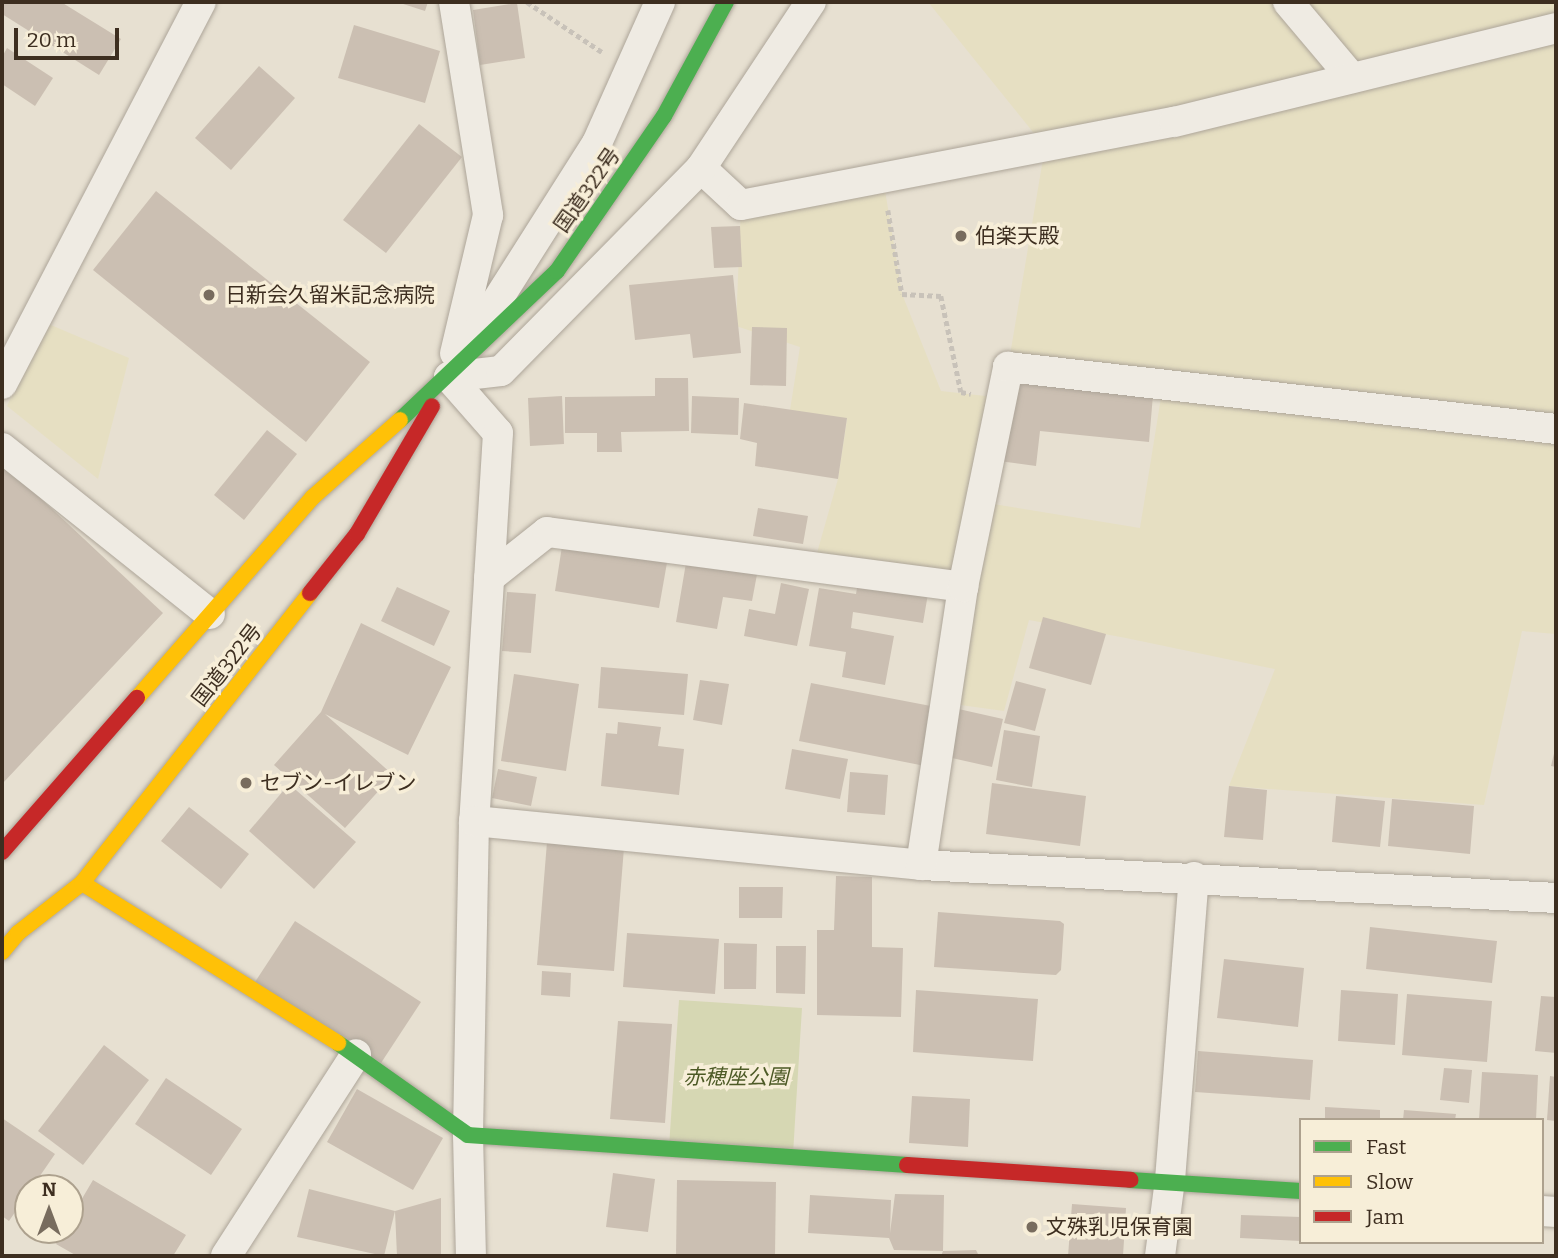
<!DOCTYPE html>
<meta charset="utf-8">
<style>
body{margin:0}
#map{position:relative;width:1558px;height:1258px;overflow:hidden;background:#e7e0d1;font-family:Bitter,"Noto Sans JP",serif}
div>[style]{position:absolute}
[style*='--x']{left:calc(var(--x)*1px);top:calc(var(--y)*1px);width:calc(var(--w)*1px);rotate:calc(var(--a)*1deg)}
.farmland>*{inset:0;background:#e6dfc2}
.green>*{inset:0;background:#d6d7b3}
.building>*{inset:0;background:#cbbfb2}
.path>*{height:4.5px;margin-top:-2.25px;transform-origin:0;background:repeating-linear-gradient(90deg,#c8c2b9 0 5px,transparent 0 8.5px)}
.roads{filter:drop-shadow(0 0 2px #ada599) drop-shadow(0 0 2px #ada599)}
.street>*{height:30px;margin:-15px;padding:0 15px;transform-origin:15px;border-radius:15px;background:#efebe3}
.fast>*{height:16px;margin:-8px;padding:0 8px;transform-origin:8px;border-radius:8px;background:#4caf50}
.slow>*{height:16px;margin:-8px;padding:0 8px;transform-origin:8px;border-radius:8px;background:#ffc107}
.jam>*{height:16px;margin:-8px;padding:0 8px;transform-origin:8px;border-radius:8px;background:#c62828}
.dots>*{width:19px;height:19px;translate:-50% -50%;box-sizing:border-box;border:4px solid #f7eed8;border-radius:50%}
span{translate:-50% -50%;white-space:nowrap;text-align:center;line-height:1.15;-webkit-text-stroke:7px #f7eed8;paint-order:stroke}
.street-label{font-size:21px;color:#3d2e20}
.poi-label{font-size:21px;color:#3d2e20}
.left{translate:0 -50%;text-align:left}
.park-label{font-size:21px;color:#4d5a26;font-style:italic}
.frame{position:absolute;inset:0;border:4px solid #3d2e20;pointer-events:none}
.legend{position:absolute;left:1299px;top:1118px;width:245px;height:126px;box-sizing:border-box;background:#f7eed8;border:2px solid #ada18e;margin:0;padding:9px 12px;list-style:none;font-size:21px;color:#3d2e20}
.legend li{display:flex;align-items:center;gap:14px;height:35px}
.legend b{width:35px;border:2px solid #ada18e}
.north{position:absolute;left:14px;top:1174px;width:70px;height:70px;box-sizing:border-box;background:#f7eed8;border:2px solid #ada18e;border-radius:50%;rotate:0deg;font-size:19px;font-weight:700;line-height:28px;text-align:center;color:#3d2e20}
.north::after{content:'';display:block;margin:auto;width:24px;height:32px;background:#786c5e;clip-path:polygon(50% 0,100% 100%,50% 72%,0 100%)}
.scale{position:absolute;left:14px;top:28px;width:105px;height:32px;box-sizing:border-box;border:4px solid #3d2e20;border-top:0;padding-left:9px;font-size:21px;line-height:24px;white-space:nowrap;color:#3d2e20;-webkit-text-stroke:5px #f7eed8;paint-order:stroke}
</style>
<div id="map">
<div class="farmland">
<div style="clip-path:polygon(928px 2px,1556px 2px,1556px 634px,1522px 631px,1484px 805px,1229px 786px,1275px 669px,1126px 638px,1029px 620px,1004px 711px,946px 703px,963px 587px,813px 567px,838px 479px,847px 419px,790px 410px,800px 347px,736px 326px,741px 205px,883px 178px,902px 294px,941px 391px,1003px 398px,981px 502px,1140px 528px,1163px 385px,1008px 367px,1045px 147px)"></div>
<div style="clip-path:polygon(46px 323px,129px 358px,98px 479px,7px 406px)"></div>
</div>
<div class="green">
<div style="clip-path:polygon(679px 1000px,802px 1008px,793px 1154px,669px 1147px)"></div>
</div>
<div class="building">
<div style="clip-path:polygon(2px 2px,61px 2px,121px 39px,99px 75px,2px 14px)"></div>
<div style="clip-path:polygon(397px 2px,428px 2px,425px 11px)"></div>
<div style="clip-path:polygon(517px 3px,525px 58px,480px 65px,473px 10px)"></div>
<div style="clip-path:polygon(354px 25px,440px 51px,425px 103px,338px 78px)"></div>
<div style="clip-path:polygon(7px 48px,53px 78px,35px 106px,2px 84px,2px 57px)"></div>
<div style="clip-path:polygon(259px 66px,295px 98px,231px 170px,195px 138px)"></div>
<div style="clip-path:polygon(419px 124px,462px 157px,386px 253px,343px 220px)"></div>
<div style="clip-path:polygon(156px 191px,370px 362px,306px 442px,93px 270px)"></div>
<div style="clip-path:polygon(740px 226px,742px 267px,714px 268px,711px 227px)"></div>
<div style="clip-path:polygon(733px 275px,741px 353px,693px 358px,690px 334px,635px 340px,629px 285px)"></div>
<div style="clip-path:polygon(752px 327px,787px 328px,786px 386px,750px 385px)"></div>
<div style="clip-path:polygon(655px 378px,688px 378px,689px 431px,621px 432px,622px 452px,597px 452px,597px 433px,565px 433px,565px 397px,655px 396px)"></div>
<div style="clip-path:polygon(1008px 380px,1153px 395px,1149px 442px,1040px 431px,1036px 466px,999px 461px)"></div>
<div style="clip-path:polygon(562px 396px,564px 444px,530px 446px,528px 398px)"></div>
<div style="clip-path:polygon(692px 396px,739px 398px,738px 435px,691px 433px)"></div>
<div style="clip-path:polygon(744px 403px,847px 418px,838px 479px,755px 466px,757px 443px,740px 439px)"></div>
<div style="clip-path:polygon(267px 430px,297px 454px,244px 520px,214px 495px)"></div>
<div style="clip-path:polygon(2px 462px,163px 613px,2px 784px)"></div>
<div style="clip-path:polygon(758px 508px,808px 516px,803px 544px,753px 536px)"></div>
<div style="clip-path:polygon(563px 540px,668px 557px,659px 608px,555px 591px)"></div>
<div style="clip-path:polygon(687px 557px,758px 569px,752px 601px,723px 597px,717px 629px,676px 622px)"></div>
<div style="clip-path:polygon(860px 571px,930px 582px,923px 623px,853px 612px,851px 628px,894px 636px,885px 685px,842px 677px,846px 652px,809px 646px,819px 588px,856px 594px)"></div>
<div style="clip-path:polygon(781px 583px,809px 589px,797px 646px,744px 636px,749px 609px,775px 614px)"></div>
<div style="clip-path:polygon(397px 587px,450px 611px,434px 646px,381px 621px)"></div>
<div style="clip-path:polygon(507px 592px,536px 594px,531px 653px,502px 651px)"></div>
<div style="clip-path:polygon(1043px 617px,1106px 634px,1091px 685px,1029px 668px)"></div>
<div style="clip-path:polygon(361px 623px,451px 667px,408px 755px,325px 714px,393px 775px,345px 828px,274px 765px,321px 712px)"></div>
<div style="clip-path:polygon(601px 667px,688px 674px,684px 715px,598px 708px)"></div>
<div style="clip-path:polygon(514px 674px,579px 684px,566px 771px,501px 761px)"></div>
<div style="clip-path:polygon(700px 680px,729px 684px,722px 725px,693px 720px)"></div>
<div style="clip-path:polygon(1016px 681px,1046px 689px,1035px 731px,1004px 723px)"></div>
<div style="clip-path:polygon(811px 683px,936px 707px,925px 766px,799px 741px)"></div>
<div style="clip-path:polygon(954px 708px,1003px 719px,992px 767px,943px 756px)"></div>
<div style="clip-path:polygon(618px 722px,661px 727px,658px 746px,684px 749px,679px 795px,601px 786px,606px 733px,617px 734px)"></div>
<div style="clip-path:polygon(1004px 730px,1040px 736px,1032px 787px,996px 780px)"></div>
<div style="clip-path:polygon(1556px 745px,1556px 767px,1551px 766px)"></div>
<div style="clip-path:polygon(792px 749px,848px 759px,840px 799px,785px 789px)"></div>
<div style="clip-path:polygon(498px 769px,537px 777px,531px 806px,492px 798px)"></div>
<div style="clip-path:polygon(850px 772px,888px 775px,885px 815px,847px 812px)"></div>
<div style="clip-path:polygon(992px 783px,1086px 796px,1080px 846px,986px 834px)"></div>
<div style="clip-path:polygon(289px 784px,356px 842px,314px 889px,249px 831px)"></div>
<div style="clip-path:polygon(1229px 786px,1267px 790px,1263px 840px,1224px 837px)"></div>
<div style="clip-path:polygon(1336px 796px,1385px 801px,1380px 847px,1332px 842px)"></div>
<div style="clip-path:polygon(1392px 799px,1474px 806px,1470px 854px,1388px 846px)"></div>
<div style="clip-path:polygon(189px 807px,249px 854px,221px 889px,161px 841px)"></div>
<div style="clip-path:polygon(547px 842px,624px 848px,614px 971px,537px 965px)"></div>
<div style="clip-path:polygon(836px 876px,872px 877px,872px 947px,903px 948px,901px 1017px,817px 1015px,817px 930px,834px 930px)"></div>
<div style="clip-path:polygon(739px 887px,783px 887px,782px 918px,739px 918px)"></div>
<div style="clip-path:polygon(938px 912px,1060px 921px,1064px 924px,1061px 970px,1056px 975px,934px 967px)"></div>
<div style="clip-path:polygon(295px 921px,421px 1002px,381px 1063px,255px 982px)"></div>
<div style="clip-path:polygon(1370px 927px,1497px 941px,1492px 983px,1366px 969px)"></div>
<div style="clip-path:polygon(627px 933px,719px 939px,715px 994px,623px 987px)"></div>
<div style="clip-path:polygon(724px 943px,757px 944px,756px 989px,724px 989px)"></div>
<div style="clip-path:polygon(776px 946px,806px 946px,805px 994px,776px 993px)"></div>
<div style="clip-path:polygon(1224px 959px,1304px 968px,1298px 1027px,1217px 1018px)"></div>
<div style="clip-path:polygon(542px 971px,571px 973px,570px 997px,541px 995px)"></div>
<div style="clip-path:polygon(916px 990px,1038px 999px,1033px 1061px,913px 1052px)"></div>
<div style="clip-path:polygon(1341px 990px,1398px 994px,1395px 1045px,1338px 1041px)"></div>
<div style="clip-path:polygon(1407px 994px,1492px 1001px,1487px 1062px,1402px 1055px)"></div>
<div style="clip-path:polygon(1541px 996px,1556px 997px,1556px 1053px,1535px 1051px)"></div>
<div style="clip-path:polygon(618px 1021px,672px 1024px,665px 1123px,610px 1119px)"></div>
<div style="clip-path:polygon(104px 1045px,149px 1080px,83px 1165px,38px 1131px)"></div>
<div style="clip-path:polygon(1198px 1051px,1313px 1060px,1310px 1100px,1195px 1092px)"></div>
<div style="clip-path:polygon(1444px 1068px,1472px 1070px,1469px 1103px,1440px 1100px)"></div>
<div style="clip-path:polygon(1482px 1072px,1538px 1075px,1536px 1120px,1479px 1120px)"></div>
<div style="clip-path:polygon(1550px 1076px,1556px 1077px,1556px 1121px,1547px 1120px)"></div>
<div style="clip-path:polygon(166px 1078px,242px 1129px,211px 1175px,135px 1124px)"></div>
<div style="clip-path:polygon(357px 1089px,443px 1138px,413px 1190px,327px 1142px)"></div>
<div style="clip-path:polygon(912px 1096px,970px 1099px,968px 1147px,909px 1143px)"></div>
<div style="clip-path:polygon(1325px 1107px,1380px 1110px,1380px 1120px,1325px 1120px)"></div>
<div style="clip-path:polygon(1404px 1110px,1456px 1114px,1455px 1120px,1403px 1120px)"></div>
<div style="clip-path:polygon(2px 1118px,55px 1154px,9px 1221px,2px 1216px)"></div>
<div style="clip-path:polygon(613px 1173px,655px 1179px,648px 1232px,606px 1227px)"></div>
<div style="clip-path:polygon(93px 1180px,186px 1235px,173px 1256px,77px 1256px,56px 1244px,64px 1230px,70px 1230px,70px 1219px)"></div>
<div style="clip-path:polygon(677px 1180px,776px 1182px,775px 1256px,676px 1256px)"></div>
<div style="clip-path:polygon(309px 1189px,395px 1211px,384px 1256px,297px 1237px)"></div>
<div style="clip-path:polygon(895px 1194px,944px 1195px,943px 1251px,894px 1250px,889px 1238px,808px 1233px,810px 1195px,891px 1200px,890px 1233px)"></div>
<div style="clip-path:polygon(441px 1198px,441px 1256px,397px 1256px,395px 1211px)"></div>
<div style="clip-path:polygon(1072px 1204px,1126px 1208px,1123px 1256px,1068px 1256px)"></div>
<div style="clip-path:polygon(1241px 1215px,1301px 1217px,1301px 1241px,1240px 1238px)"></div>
<div style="clip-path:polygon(976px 1250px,979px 1256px,941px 1256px,943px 1251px)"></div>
</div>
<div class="path">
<div style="--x:527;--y:2;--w:90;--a:33.7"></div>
<div style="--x:888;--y:210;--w:85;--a:80.5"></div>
<div style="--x:902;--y:294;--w:39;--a:3"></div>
<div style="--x:941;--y:296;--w:98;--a:78.2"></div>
<div style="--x:961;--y:392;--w:10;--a:11"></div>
</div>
<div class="roads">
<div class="street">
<div style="--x:454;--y:2;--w:216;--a:80.9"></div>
<div style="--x:488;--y:215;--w:142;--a:103.4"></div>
<div style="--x:1288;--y:2;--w:99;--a:49.9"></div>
<div style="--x:701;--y:168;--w:54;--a:42.8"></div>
<div style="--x:741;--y:205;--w:441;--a:-10.9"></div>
<div style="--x:1174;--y:122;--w:393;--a:-13.8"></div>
<div style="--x:472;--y:340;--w:233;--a:-57.6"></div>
<div style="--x:597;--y:143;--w:154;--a:-65.9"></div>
<div style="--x:449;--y:377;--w:74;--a:48.8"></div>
<div style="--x:498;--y:433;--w:389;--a:93.5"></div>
<div style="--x:474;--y:821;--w:314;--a:91.1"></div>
<div style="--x:468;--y:1135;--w:121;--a:88.6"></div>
<div style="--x:449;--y:377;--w:52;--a:-6.6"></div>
<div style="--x:501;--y:371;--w:285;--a:-45.4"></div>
<div style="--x:701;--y:168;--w:199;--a:-56.5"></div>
<div style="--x:2;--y:384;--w:431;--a:-62.5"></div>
<div style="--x:2;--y:448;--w:266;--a:38.6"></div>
<div style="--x:489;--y:578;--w:74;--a:-38.4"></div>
<div style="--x:547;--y:532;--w:420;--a:7.5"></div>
<div style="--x:474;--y:821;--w:449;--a:5.6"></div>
<div style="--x:921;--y:865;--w:636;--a:2.97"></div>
<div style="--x:921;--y:865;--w:281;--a:-81.4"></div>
<div style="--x:963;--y:587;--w:225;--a:-78.4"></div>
<div style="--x:1008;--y:367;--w:551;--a:6.45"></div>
<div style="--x:1542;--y:1211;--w:14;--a:4"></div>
<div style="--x:226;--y:1256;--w:240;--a:-57.2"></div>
<div style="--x:1160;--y:1256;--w:77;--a:-82.5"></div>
<div style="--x:1170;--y:1180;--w:304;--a:-85.5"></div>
</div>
<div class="fast">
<div style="--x:400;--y:420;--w:216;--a:-43.5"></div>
<div style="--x:557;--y:271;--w:188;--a:-55.4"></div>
<div style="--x:664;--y:116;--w:130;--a:-61.5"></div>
<div style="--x:338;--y:1043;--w:159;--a:35.3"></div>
<div style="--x:468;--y:1135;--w:440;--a:3.9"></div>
<div style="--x:1130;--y:1180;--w:171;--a:3.7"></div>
</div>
<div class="slow">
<div style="--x:137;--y:698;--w:267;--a:-48.8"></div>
<div style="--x:313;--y:497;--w:116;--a:-41.5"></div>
<div style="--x:82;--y:883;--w:302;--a:32"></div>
<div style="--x:2;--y:952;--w:25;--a:-50"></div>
<div style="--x:18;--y:933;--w:81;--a:-38"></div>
<div style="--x:82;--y:883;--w:369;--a:-51.8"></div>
</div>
<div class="jam">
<div style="--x:310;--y:593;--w:75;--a:-51.5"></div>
<div style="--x:357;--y:534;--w:148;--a:-59.6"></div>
<div style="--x:2;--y:852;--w:205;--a:-48.8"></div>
<div style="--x:907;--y:1165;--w:224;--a:3.8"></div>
</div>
</div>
<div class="dots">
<div style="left:961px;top:236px;background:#786c5e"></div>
<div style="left:209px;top:295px;background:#786c5e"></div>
<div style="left:246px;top:783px;background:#786c5e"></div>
<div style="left:1032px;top:1227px;background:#786c5e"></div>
</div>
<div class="street-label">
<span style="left:587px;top:190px;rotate:-55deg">国道322号</span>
<span style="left:227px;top:665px;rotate:-52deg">国道322号</span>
</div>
<div class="poi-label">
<span class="left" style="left:975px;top:236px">伯楽天殿</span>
<span class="left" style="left:225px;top:295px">日新会久留米記念病院</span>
<span class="left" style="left:260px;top:783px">セブン-イレブン</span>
<span class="left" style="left:1046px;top:1227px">文殊乳児保育園</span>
</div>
<div class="park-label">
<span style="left:736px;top:1077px">赤穂座公園</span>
</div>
<div class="frame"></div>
<ul class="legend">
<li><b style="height:9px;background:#4caf50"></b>Fast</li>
<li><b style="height:9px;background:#ffc107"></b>Slow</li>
<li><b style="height:9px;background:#c62828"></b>Jam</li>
</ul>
<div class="north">N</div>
<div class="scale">20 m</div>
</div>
